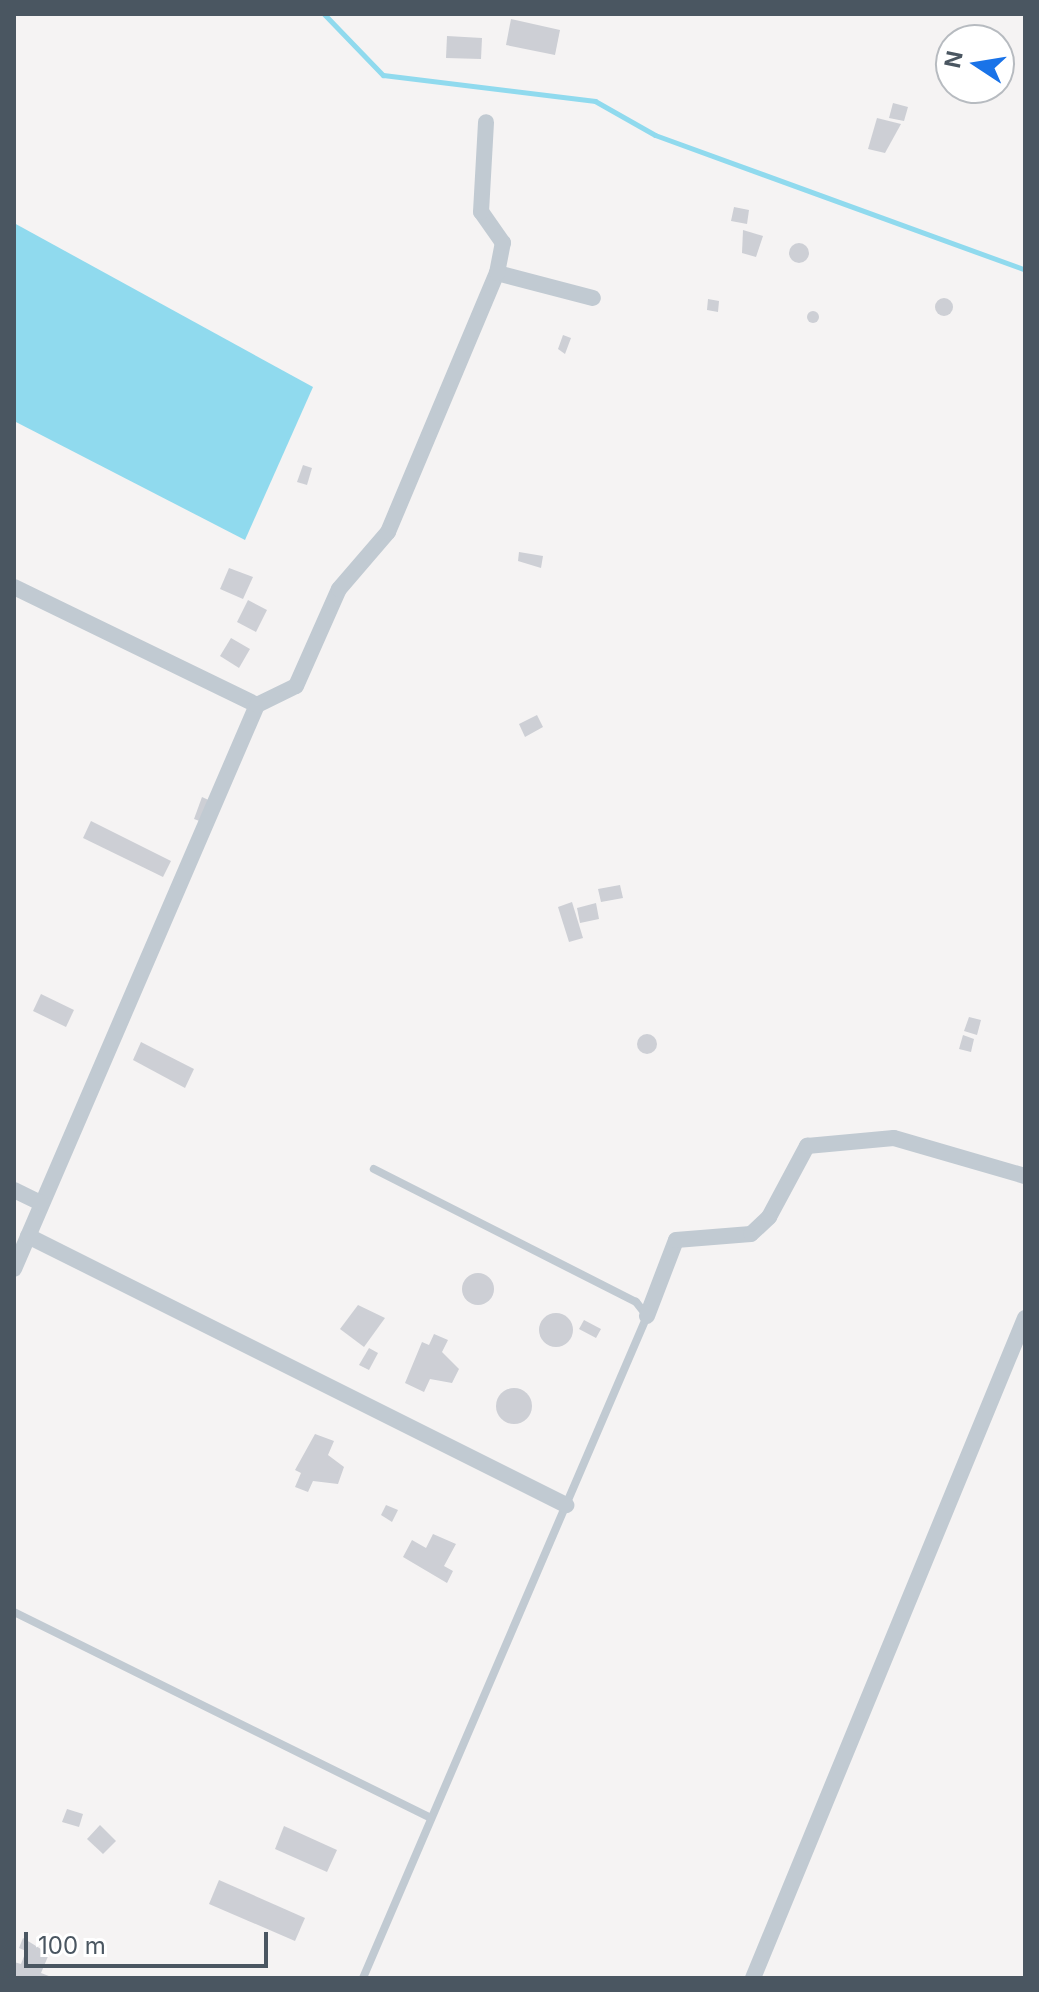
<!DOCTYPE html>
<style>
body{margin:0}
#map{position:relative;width:1039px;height:1992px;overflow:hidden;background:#f5f3f3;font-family:Inter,sans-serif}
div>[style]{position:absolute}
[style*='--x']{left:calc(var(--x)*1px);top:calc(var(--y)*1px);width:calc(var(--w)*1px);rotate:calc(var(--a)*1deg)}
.water>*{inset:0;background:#90daee}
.stream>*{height:5px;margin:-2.5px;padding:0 2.5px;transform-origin:2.5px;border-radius:2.5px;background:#90daee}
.building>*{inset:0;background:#cdcfd5}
.round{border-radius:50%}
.lane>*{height:8px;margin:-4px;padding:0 4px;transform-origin:4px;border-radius:4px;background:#c1cad2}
.street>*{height:16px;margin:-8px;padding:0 8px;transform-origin:8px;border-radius:8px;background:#c1cad2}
span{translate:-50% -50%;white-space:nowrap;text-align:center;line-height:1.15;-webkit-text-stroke:8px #fff;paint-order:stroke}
.frame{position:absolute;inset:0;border:16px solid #4a5661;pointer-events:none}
.north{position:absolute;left:935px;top:24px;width:80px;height:80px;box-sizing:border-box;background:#fff;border:2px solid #b7bbc0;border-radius:50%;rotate:282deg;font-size:22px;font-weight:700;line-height:32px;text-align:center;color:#4a5661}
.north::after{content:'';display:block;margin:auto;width:28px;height:36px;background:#1a73e8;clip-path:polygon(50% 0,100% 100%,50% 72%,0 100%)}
.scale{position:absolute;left:24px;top:1932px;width:244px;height:36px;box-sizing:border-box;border:4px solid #4a5661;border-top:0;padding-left:10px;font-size:24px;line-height:28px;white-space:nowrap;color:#4a5661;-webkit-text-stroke:6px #fff;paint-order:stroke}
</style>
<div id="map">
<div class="water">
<div style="clip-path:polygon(14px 223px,313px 387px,245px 540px,14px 421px)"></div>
</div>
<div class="stream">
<div style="--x:324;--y:14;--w:85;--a:46"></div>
<div style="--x:383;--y:75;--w:214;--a:7"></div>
<div style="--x:595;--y:101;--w:69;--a:29.5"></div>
<div style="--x:655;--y:135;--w:394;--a:20"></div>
</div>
<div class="building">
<div style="clip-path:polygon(511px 19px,560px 30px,555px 55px,506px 45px)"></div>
<div style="clip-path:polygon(447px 36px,482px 38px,481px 59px,446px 58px)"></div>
<div style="clip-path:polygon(893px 103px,908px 107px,904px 121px,889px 118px)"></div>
<div style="clip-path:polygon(877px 118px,901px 124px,885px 153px,868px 149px)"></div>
<div style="clip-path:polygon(734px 207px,749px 210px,747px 224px,731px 221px)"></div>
<div style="clip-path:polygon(743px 230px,763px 236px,756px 257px,742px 253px)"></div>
<div class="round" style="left:789px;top:243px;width:20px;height:20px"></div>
<div class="round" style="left:935px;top:298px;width:18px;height:18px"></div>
<div style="clip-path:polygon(708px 299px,719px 301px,718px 312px,707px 310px)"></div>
<div class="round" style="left:807px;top:311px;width:12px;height:12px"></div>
<div style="clip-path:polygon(563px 335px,571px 338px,565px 354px,558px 349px)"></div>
<div style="clip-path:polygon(303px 465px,312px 468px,307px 485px,297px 482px)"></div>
<div style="clip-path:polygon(519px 552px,543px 556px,541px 568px,518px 561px)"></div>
<div style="clip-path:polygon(229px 568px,253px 577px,243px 599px,220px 589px)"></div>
<div style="clip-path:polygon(248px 600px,267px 610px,256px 632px,237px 622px)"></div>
<div style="clip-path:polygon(231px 638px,250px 649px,239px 668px,220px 656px)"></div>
<div style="clip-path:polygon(537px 715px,543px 727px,525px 737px,519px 724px)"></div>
<div style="clip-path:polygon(202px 797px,213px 802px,205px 823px,194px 819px)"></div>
<div style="clip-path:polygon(91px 821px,171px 861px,163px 877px,83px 838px)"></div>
<div style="clip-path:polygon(620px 885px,623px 898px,601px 902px,598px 889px)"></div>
<div style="clip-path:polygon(572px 902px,583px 938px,569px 942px,558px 907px)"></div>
<div style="clip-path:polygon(596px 903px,599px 919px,580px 923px,577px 908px)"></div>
<div style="clip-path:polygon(41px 994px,74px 1010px,66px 1027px,33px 1011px)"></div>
<div style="clip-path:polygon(969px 1017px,981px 1020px,977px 1035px,964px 1031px)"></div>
<div class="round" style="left:637px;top:1034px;width:20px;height:20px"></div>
<div style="clip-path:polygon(963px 1035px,974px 1039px,971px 1052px,959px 1049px)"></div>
<div style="clip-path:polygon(141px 1042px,194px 1069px,185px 1088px,133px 1060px)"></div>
<div class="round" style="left:462px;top:1273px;width:32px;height:32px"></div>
<div style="clip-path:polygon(358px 1305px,385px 1318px,364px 1347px,340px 1329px)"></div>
<div class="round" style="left:539px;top:1313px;width:34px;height:34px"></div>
<div style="clip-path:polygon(584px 1320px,601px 1329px,596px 1338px,579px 1329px)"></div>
<div style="clip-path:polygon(434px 1334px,448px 1340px,442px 1352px,459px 1369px,452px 1383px,430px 1379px,424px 1392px,405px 1383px,422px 1342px,429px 1345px)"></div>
<div style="clip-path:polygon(369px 1348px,378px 1353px,369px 1370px,359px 1365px)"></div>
<div class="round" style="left:496px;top:1388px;width:36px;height:36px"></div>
<div style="clip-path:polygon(315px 1434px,334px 1441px,328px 1455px,344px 1467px,338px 1484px,313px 1481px,308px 1492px,295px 1487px,301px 1473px,295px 1470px)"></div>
<div style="clip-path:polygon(386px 1505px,398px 1510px,392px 1522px,381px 1515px)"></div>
<div style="clip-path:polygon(433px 1534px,456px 1544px,444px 1566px,453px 1571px,447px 1583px,403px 1557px,412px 1540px,426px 1548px)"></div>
<div style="clip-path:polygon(67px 1809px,83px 1814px,79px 1827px,62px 1822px)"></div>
<div style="clip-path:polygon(100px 1825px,116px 1841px,103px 1854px,87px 1839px)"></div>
<div style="clip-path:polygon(284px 1826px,337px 1850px,327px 1872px,275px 1849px)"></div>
<div style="clip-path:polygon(219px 1880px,305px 1918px,295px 1941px,209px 1904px)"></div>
<div style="clip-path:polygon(23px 1938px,49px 1954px,41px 1973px,54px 1978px,14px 1978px,14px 1962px,21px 1964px,26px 1951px,19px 1948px)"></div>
</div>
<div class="lane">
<div style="--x:14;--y:1612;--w:462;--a:26.3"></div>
<div style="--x:363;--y:1978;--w:720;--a:-66.78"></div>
<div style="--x:647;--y:1316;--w:18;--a:-128"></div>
<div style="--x:636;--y:1302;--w:294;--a:-153.1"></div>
</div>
<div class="street">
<div style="--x:497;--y:273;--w:99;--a:14.6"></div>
<div style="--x:14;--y:587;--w:270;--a:25.9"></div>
<div style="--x:257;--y:705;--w:614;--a:113.31"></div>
<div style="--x:257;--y:705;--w:43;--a:-26"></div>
<div style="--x:296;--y:686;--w:106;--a:-66.1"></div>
<div style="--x:339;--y:589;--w:75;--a:-49.3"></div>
<div style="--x:388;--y:532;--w:281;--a:-67.2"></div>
<div style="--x:497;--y:273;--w:31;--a:-79"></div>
<div style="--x:503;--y:243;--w:38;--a:-125"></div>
<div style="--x:481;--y:212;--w:90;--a:-86.8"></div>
<div style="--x:14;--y:1190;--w:30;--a:26"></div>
<div style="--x:28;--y:1236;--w:602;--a:26.57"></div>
<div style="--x:647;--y:1316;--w:81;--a:-69.1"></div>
<div style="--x:676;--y:1240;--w:75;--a:-4.6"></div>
<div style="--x:751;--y:1234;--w:25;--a:-43"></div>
<div style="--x:769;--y:1217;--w:81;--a:-61.8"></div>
<div style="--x:807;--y:1146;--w:87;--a:-5.3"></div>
<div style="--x:894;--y:1138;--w:136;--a:16.2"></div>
<div style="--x:753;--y:1978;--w:714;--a:-67.6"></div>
</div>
<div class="frame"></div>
<div class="north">N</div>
<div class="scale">100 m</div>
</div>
